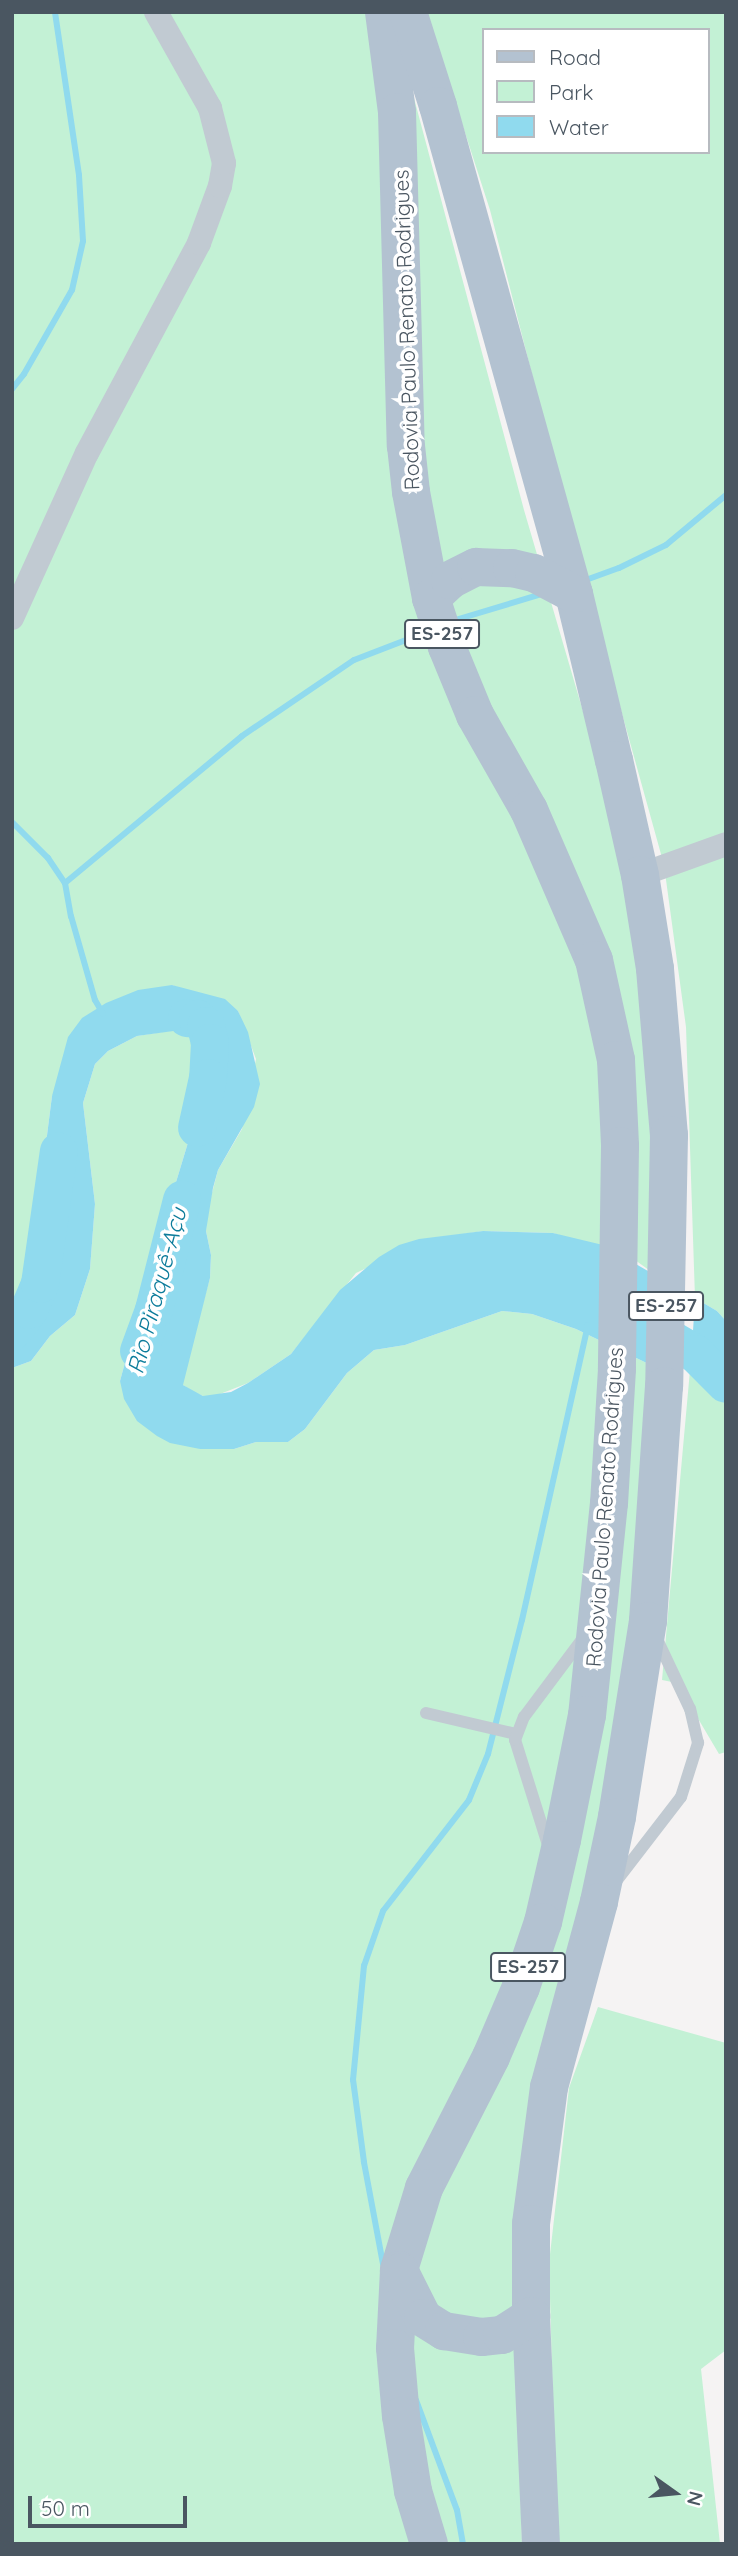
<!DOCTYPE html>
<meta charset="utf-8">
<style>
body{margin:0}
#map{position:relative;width:738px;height:2556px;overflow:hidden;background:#f5f3f3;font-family:Quicksand,sans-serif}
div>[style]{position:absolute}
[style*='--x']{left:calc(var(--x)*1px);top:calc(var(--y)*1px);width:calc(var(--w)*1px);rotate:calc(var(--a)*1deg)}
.green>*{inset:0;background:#c3f1d5}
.water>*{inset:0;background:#90daee}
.stream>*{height:6px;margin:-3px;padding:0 3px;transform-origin:3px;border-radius:3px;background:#90daee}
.river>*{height:38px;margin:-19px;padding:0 19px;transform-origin:19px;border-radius:19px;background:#90daee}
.lane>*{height:12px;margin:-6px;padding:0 6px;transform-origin:6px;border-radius:6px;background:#c1cad2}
.street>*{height:24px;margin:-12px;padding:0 12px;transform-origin:12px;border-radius:12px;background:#c1cad2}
.primary>*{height:38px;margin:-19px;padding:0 19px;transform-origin:19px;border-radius:19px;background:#b3c2d1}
span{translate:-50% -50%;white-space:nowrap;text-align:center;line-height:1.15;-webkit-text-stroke:7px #fff;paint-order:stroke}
.shield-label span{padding:2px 5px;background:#fff;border:2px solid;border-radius:5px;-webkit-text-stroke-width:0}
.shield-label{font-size:19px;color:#4a5661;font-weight:700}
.street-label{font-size:21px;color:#4a5661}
.water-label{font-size:23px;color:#0c7c9b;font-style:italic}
.frame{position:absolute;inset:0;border:14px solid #4a5661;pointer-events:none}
.legend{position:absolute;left:482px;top:28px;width:228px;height:126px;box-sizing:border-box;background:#fff;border:2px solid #b7bbc0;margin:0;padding:9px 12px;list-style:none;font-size:21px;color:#4a5661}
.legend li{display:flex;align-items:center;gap:14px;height:35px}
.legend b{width:35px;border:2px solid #b7bbc0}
.north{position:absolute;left:640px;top:2458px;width:70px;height:70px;-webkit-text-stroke:5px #fff;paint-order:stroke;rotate:105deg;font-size:19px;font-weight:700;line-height:28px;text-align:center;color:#4a5661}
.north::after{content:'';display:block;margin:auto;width:24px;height:32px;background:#4a5661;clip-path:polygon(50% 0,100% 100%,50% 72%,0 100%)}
.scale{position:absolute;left:28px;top:2496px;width:159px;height:32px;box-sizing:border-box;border:4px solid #4a5661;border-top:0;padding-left:9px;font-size:21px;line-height:24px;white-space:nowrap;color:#4a5661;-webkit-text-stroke:5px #fff;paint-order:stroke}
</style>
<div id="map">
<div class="green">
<div style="clip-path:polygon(12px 12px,391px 12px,524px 510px,611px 807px,637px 934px,660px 1278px,635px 1260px,553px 1233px,483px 1231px,426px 1240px,356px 1273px,291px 1354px,248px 1383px,215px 1396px,203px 1396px,192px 1391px,183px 1385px,183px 1375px,210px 1278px,211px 1255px,206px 1231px,207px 1212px,218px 1170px,242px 1129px,256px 1059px,238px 1011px,172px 985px,52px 1096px,44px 1159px,50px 1204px,48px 1233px,32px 1288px,12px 1305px)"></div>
<div style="clip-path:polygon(evenodd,426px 12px,726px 12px,726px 1321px,717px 1311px,695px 1298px,686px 1027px,664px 865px,580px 562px,490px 210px,426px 12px,484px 30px,708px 30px,708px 152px,484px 152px,484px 30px)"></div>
<div style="clip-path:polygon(188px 1028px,205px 1043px,211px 1059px,210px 1070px,170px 1202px,168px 1278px,163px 1294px,133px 1333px,120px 1381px,200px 1449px,234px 1449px,256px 1442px,288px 1442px,305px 1429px,347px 1373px,374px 1350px,405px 1345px,502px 1311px,532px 1314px,576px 1329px,655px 1367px,625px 1709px,513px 2261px,522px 2544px,12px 2544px,12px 1368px,31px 1361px,50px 1336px,75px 1315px,90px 1269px,95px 1204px,83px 1103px,95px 1064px,108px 1051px,137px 1036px)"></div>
<div style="clip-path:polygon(692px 1348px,726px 1388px,726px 1752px,719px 1754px,677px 1683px,662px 1680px)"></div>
<div style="clip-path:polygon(598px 2007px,726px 2043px,726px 2350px,701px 2369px,720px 2544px,557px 2544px,549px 2263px,569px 2088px)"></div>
</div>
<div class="water">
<div style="clip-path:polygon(172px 985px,225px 999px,238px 1011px,248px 1032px,260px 1084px,254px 1107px,218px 1170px,213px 1188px,206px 1231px,211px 1255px,210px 1278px,183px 1385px,203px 1396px,231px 1392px,248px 1383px,291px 1354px,340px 1290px,379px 1257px,399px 1245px,419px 1239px,483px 1231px,553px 1233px,603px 1245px,660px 1278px,655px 1367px,576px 1329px,532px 1314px,502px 1311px,405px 1345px,374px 1350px,347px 1373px,305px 1429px,288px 1442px,256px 1442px,234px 1449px,200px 1449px,170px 1443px,157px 1436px,137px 1421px,124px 1399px,120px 1381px,133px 1333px,163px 1294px,168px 1278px,170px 1202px,210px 1070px,211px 1059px,205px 1043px,188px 1029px,137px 1036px,108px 1051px,95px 1064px,83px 1103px,95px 1204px,90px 1269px,75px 1315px,50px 1336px,31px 1361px,12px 1368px,12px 1305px,32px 1288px,48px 1233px,50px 1204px,44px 1159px,52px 1096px,68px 1037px,82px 1018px,106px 1003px,138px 990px)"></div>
<div style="clip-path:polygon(695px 1298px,717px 1311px,726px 1321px,726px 1388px,692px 1348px)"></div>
</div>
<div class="stream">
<div style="--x:12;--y:389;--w:19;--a:-51"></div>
<div style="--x:24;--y:374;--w:97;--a:-60.3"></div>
<div style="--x:72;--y:290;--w:50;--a:-77.3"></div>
<div style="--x:83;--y:241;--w:66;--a:-93.5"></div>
<div style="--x:79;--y:175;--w:165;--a:-98.4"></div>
<div style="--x:583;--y:581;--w:38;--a:-20"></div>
<div style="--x:619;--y:568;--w:52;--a:-26.1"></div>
<div style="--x:666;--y:545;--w:78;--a:-39.8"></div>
<div style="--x:452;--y:621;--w:94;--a:-16.7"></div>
<div style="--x:12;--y:822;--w:51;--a:45"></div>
<div style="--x:48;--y:858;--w:30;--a:56"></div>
<div style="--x:65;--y:883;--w:34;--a:80"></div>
<div style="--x:71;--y:916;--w:87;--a:74.1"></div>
<div style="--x:95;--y:1000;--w:16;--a:60"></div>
<div style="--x:65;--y:883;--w:230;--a:-39.7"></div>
<div style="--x:242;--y:736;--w:135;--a:-34.2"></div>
<div style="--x:354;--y:660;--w:80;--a:-21.1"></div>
<div style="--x:383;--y:2264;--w:104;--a:-100.6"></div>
<div style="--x:364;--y:2162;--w:83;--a:-97.6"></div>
<div style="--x:353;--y:2080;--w:115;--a:-84.5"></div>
<div style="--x:364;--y:1966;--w:58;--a:-70.9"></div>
<div style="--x:383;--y:1911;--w:140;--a:-52.2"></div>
<div style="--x:469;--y:1800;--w:50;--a:-67.6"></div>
<div style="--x:488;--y:1754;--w:138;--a:-75.8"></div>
<div style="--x:522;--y:1620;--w:302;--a:-77.4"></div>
<div style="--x:416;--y:2400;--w:117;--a:69.6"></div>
<div style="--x:457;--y:2510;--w:35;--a:80"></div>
</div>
<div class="river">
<div style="--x:187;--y:1018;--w:11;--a:5"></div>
<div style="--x:198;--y:1019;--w:11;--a:41"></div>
<div style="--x:206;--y:1026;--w:17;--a:77"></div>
<div style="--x:210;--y:1043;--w:35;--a:93"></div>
<div style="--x:208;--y:1078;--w:51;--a:102.4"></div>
<div style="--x:638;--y:1320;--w:67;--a:30.4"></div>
<div style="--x:696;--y:1354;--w:42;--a:45"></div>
<div style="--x:12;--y:1332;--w:28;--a:-52"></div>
<div style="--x:29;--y:1310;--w:28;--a:-67"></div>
<div style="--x:40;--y:1284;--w:134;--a:-81.9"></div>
<div style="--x:139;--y:1351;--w:44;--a:-69.9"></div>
<div style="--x:154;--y:1310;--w:114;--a:-75.7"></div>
</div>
<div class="lane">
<div style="--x:426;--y:1713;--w:92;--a:13.1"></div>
<div style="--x:548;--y:1845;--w:110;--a:-107.4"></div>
<div style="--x:515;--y:1740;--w:25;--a:-69"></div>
<div style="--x:524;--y:1717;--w:99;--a:-53.2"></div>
<div style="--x:617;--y:1880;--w:105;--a:-52.4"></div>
<div style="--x:681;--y:1797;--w:57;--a:-72.5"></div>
<div style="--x:698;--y:1743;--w:35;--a:-103"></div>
<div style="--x:690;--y:1709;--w:80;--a:-115.3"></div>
</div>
<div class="street">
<div style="--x:12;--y:618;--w:181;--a:-65.6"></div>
<div style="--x:87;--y:453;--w:238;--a:-61.9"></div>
<div style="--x:199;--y:243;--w:61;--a:-69.8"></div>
<div style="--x:220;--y:186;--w:23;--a:-80"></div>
<div style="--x:224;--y:163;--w:57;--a:-104.3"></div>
<div style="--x:210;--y:108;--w:110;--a:-119.4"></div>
<div style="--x:640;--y:875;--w:91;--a:-19.8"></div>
</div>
<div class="primary">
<div style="--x:384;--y:12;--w:101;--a:82.6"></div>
<div style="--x:397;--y:112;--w:334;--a:88.5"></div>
<div style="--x:406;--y:446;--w:46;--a:83.8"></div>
<div style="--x:411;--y:492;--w:108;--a:79.3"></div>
<div style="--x:431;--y:598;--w:52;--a:71.9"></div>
<div style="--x:447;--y:647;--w:74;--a:67.6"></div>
<div style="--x:475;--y:715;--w:109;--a:60.4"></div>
<div style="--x:529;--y:810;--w:163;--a:66.6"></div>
<div style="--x:594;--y:960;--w:102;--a:77.6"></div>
<div style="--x:616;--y:1060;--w:86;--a:87.3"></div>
<div style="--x:620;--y:1146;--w:223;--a:90.8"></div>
<div style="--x:617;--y:1369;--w:134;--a:93.4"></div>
<div style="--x:609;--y:1503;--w:213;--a:95.9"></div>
<div style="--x:587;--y:1715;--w:127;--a:101.3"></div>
<div style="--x:562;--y:1840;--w:84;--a:103"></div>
<div style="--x:543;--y:1922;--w:69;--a:108.7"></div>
<div style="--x:521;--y:1987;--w:76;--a:113.2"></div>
<div style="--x:491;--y:2057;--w:147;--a:117.1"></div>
<div style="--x:424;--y:2188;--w:86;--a:107"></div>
<div style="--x:399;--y:2270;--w:78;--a:92.9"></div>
<div style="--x:395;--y:2348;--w:68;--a:85"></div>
<div style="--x:401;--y:2416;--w:76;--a:80.9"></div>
<div style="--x:413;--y:2491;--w:55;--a:73.2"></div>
<div style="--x:408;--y:12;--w:99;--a:72.3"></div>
<div style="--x:438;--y:106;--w:507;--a:74.43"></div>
<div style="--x:574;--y:594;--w:171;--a:76.5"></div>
<div style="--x:614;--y:760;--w:118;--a:77.3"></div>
<div style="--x:640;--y:875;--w:95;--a:80.9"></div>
<div style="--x:655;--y:969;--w:167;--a:85.2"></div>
<div style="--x:669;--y:1135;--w:251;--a:91.1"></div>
<div style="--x:664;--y:1386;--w:236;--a:93.9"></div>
<div style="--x:648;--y:1621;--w:198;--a:99"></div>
<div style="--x:617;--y:1817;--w:87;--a:102"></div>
<div style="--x:599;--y:1902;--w:192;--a:105.1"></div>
<div style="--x:549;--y:2087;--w:138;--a:97.5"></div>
<div style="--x:531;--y:2224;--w:92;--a:90"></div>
<div style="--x:531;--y:2316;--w:228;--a:87.5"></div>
<div style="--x:431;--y:598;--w:26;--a:-43"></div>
<div style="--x:450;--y:580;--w:29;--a:-27"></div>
<div style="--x:476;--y:567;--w:36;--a:2"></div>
<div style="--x:512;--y:568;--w:23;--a:13"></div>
<div style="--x:534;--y:573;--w:45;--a:27.7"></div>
<div style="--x:400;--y:2272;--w:51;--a:63.4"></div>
<div style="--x:423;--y:2318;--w:25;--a:32"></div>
<div style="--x:444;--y:2331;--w:38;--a:9"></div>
<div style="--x:482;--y:2337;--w:20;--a:-6"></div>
<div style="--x:502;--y:2335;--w:35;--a:-33"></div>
</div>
<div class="shield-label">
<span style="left:442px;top:634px">ES-257</span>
<span style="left:666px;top:1306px">ES-257</span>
<span style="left:528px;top:1967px">ES-257</span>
</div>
<div class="street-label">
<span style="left:406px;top:330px;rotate:-92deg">Rodovia Paulo Renato Rodrigues</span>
<span style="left:604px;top:1507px;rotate:-86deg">Rodovia Paulo Renato Rodrigues</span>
</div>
<div class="water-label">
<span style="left:157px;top:1291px;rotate:-75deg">Rio Piraquê-Açu</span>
</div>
<div class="frame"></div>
<ul class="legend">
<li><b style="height:9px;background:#b3c2d1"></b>Road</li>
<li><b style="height:19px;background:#c3f1d5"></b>Park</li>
<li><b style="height:19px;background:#90daee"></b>Water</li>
</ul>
<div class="north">N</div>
<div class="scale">50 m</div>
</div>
